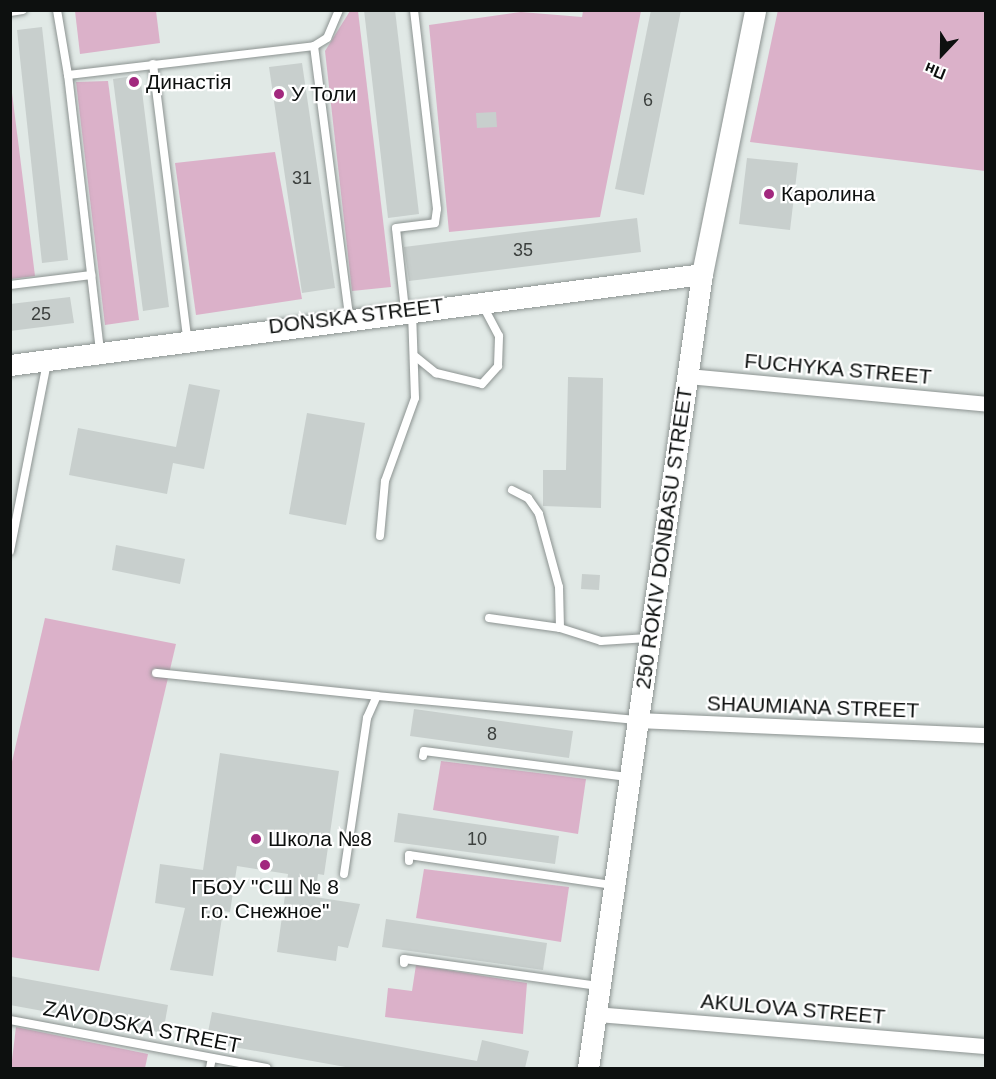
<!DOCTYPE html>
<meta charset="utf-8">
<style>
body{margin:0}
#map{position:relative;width:996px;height:1079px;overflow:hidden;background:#e1e9e6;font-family:Helvetica,sans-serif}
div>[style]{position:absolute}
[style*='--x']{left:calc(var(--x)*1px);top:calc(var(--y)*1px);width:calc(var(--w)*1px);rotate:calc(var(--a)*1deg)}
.green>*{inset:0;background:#dbb1c9}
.building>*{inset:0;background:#c8cfcd}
.roads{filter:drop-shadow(0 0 2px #8c9391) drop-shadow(0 0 2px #8c9391)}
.lane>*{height:8px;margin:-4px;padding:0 4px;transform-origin:4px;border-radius:4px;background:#fff}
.street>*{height:15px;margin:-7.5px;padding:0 7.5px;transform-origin:7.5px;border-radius:7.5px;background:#fff}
.secondary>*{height:21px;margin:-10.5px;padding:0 10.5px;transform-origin:10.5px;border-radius:10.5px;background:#fff}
.dots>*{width:16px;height:16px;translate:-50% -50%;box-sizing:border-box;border:3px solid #fff;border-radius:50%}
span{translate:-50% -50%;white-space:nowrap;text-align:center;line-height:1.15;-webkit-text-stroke:4.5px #fff;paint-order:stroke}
.number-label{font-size:18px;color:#3c403e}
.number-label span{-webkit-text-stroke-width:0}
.poi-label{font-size:21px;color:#0d100f}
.left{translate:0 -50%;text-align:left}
.street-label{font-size:21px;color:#0d100f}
.frame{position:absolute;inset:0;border:12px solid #0d100f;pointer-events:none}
.north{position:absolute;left:912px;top:24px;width:60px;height:60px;-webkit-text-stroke:4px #fff;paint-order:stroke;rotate:202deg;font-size:16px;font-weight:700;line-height:24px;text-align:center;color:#0d100f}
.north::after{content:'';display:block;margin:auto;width:21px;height:27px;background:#0d100f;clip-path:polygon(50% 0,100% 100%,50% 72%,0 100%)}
</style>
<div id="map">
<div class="green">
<div style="clip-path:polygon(778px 10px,985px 11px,985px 171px,750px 142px)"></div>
<div style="clip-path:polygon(75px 11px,156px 11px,160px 43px,80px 54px)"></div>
<div style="clip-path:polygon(350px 11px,358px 11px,391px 287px,352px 291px,325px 51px)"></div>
<div style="clip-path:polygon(583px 11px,641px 11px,600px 217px,449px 232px,429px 25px,521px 12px,582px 17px)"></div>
<div style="clip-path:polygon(108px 81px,139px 320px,105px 325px,76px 82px)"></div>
<div style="clip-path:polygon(11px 85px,35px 276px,11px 279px,10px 279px)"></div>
<div style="clip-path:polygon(275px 152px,302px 299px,196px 315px,175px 163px)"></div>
<div style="clip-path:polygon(45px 618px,176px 644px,99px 971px,11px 957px,11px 766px)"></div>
<div style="clip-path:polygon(441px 761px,586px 779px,578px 834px,433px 810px)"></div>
<div style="clip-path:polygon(424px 869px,569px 887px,561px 942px,416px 918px)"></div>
<div style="clip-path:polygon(416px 965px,527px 983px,523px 1034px,385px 1017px,388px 988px,412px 991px)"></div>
<div style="clip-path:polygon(16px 1027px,148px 1054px,145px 1068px,11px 1068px)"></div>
</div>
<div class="building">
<div style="clip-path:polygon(364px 10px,395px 10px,419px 214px,388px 218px)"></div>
<div style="clip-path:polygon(651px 10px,681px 10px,644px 195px,615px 189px)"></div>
<div style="clip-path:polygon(42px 27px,68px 260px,42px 263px,17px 30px)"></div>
<div style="clip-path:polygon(302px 63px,335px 288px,302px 293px,269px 67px)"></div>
<div style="clip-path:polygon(140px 75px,169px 307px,143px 311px,113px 79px)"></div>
<div style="clip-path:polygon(496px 112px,497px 127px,477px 128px,476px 113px)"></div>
<div style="clip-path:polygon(747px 158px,798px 163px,790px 230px,739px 224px)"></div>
<div style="clip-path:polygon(637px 218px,641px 252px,409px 281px,404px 247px)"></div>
<div style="clip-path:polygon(70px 297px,74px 323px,10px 331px,10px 304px)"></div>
<div style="clip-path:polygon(568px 377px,603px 378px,601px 508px,543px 506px,543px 470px,566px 470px)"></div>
<div style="clip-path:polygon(189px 384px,220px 390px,204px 469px,173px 463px,167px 494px,69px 475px,78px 428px,176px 447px)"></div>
<div style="clip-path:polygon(307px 413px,365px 423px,346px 525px,289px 514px)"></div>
<div style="clip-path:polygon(116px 545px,185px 559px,180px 584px,112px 570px)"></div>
<div style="clip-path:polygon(582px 574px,600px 575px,599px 590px,581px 589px)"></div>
<div style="clip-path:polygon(414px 709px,573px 731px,569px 758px,410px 736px)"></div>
<div style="clip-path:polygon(220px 753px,339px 771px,324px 875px,318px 874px,315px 897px,360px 904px,348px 948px,338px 946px,336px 961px,277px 952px,288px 874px,237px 866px,230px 912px,223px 911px,213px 976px,170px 970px,185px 908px,155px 903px,160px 864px,203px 870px)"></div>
<div style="clip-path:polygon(398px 813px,559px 836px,555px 864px,394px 842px)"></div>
<div style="clip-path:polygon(386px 919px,547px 943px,543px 970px,382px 947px)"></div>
<div style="clip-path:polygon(10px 976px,168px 1005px,163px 1033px,10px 1005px)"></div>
<div style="clip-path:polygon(212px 1012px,477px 1061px,482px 1040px,529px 1051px,525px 1068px,351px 1068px,206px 1042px)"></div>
</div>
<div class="roads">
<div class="lane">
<div style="--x:57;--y:10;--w:66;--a:80.4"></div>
<div style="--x:339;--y:10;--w:30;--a:113"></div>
<div style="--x:327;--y:38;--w:15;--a:148"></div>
<div style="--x:314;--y:46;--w:273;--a:82.6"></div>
<div style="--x:10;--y:12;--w:13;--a:-9"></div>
<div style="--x:153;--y:64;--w:276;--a:82.9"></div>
<div style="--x:10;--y:285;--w:82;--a:-7"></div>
<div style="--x:405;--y:310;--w:82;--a:-96.3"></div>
<div style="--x:396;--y:228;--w:39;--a:-7"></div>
<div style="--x:435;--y:223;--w:14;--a:-82"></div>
<div style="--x:437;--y:209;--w:200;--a:-96.6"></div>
<div style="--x:100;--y:351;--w:278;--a:-96.6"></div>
<div style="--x:68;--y:75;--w:248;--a:-6.7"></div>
<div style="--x:416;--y:357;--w:26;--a:39"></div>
<div style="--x:436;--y:373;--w:47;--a:13.4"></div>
<div style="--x:482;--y:384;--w:24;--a:-48"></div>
<div style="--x:498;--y:366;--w:30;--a:-88"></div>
<div style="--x:499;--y:336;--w:34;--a:-118"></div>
<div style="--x:512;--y:490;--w:18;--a:27"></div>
<div style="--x:528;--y:498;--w:19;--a:55"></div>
<div style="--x:539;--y:514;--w:76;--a:74.7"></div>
<div style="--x:559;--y:587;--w:41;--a:88.6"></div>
<div style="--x:560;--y:628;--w:43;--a:17.6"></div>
<div style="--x:601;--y:641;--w:47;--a:-3.7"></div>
<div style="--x:380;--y:536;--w:55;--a:-84.8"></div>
<div style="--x:385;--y:481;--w:88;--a:-70.1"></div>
<div style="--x:415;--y:398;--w:84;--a:-92"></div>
<div style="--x:10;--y:551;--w:192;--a:-78.9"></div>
<div style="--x:489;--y:618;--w:72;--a:8"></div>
<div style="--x:156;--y:673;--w:222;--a:5.9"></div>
<div style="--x:423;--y:756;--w:5;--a:-79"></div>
<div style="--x:424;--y:751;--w:205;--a:7.3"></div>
<div style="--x:409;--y:861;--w:6;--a:-90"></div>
<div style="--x:409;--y:855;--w:206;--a:8.4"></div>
<div style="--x:344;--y:874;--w:158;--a:-81.6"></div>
<div style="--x:367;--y:718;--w:24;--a:-66"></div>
<div style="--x:377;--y:696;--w:262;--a:5.3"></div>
<div style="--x:404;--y:963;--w:4;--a:-90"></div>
<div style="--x:404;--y:959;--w:196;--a:7.9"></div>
<div style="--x:10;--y:1020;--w:261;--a:10.6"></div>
<div style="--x:210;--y:1068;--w:10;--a:-79"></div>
</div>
<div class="street">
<div style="--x:687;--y:376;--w:300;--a:5.3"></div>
<div style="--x:639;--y:720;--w:347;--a:2.5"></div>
<div style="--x:596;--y:1014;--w:391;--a:4.7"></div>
</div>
<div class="secondary">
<div style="--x:10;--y:365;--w:698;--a:-7.49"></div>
<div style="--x:588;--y:1068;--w:802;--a:-81.83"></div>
<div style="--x:702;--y:274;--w:269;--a:-78.6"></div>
</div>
</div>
<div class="dots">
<div style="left:134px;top:82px;background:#a2287e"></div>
<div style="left:279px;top:94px;background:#a2287e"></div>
<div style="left:769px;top:194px;background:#a2287e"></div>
<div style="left:256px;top:839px;background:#a2287e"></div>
<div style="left:265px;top:865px;background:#a2287e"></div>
</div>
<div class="number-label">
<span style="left:648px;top:100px">6</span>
<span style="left:302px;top:178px">31</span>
<span style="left:523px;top:250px">35</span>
<span style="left:41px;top:314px">25</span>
<span style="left:492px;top:734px">8</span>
<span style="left:477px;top:839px">10</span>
</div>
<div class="poi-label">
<span class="left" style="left:146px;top:82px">Династія</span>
<span class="left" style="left:291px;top:94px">У Толи</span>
<span class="left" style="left:781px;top:194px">Каролина</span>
<span class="left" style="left:268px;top:839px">Школа №8</span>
<span style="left:265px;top:899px">ГБОУ "СШ № 8<br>г.о. Снежное"</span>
</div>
<div class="street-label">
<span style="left:356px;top:316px;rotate:-7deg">DONSKA STREET</span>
<span style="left:838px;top:369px;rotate:5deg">FUCHYKA STREET</span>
<span style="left:664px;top:538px;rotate:-82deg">250 ROKIV DONBASU STREET</span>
<span style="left:813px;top:707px;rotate:2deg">SHAUMIANA STREET</span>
<span style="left:793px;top:1009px;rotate:5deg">AKULOVA STREET</span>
<span style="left:142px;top:1027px;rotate:11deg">ZAVODSKA STREET</span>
</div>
<div class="frame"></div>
<div class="north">Пн</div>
</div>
